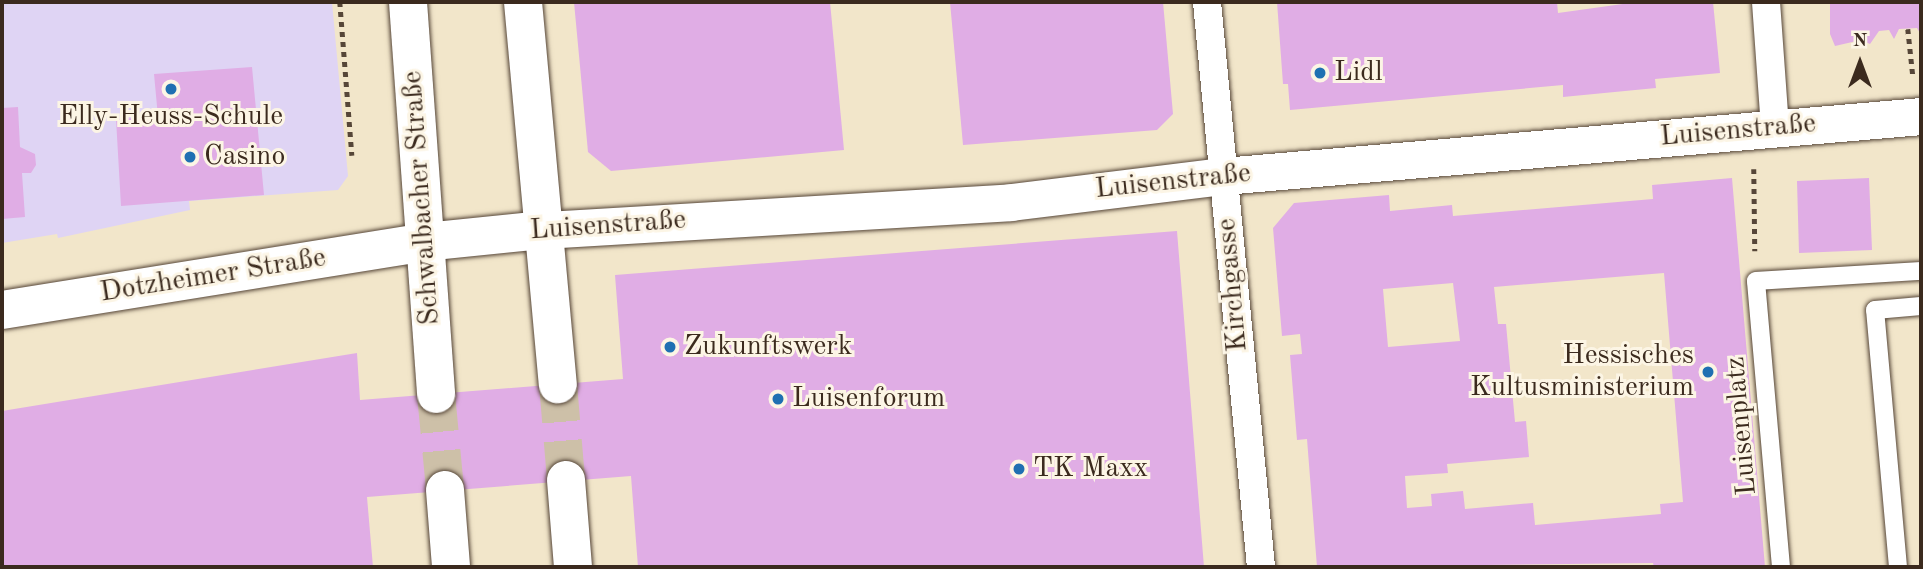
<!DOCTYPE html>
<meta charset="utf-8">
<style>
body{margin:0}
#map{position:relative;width:1923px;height:569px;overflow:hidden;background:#f2e6ca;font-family:"Old Standard TT",serif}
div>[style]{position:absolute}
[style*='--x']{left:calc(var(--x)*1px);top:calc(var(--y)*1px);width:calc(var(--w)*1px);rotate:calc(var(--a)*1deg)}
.built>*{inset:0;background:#dfd4f4}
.building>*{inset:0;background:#e0ade5}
.secondary-tunnel>*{height:38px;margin-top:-19px;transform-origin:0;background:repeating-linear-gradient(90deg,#cdc0a8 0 38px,transparent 0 57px)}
.path>*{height:4.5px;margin-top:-2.25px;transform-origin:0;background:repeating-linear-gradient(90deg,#564638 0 5px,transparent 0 10px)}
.roads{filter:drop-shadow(0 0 2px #564638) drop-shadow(0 0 2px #564638)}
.service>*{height:18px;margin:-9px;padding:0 9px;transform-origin:9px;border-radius:9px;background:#fff}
.pedestrian>*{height:28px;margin:-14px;padding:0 14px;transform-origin:14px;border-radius:14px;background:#fff}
.minor>*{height:37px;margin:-18.5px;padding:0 18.5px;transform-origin:18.5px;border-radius:18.5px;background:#fff}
.tertiary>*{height:38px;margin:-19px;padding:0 19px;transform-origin:19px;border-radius:19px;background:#fff}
.secondary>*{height:38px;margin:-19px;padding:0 19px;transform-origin:19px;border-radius:19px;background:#fff}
.dots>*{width:19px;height:19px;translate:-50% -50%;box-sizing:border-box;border:4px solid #fcf5e5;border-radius:50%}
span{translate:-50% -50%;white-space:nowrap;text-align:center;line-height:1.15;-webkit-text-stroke:6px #fcf5e5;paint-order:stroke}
.poi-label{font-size:28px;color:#3b2a1e}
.left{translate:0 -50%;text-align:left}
.right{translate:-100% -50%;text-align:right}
.street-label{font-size:28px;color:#3b2a1e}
.frame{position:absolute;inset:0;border:4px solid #3b2a1e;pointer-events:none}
.north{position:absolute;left:1825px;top:28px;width:70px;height:70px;-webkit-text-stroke:5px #fcf5e5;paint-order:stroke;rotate:0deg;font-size:19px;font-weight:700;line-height:28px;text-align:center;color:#3b2a1e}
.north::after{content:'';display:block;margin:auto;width:24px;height:32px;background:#3b2a1e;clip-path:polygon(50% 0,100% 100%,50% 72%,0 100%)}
</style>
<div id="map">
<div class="built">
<div style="clip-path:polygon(2px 2px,332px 2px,348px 176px,338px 190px,189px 201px,190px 210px,58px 238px,57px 234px,2px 243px)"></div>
</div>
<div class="building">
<div style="clip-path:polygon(574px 2px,830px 2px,844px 150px,611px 171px,588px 152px)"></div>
<div style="clip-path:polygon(950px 2px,1163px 2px,1173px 114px,1157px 130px,963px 145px)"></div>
<div style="clip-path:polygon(1277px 2px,1557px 2px,1558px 13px,1637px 2px,1713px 2px,1720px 73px,1655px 79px,1656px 88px,1563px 97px,1563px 85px,1290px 110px,1288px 84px,1283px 84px)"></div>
<div style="clip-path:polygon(1830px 2px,1921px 2px,1921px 35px,1917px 28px,1899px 29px,1894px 39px,1889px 30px,1879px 31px,1870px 44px,1861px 40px,1835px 46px,1830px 34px)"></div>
<div style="clip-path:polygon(252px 67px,264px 195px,121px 206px,116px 119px,158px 117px,154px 74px)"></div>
<div style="clip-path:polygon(18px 107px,20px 147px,35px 154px,36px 165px,31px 173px,22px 173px,25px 217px,2px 219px,2px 108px)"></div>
<div style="clip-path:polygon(evenodd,1732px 178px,1765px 567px,1654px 567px,1653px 563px,1317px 567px,1307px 439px,1297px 440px,1290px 355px,1302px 354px,1300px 334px,1282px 336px,1273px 228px,1294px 203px,1389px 195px,1390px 211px,1452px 205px,1453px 216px,1653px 199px,1652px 185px,1732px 178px,1664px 273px,1683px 502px,1660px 504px,1661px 514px,1535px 525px,1533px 503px,1465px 509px,1463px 491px,1431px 494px,1432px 506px,1407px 508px,1405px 476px,1448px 473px,1447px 464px,1529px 457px,1526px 421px,1515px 422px,1506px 324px,1498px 324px,1494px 287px,1664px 273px,1732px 178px,1453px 283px,1460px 341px,1388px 347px,1383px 289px,1453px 283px)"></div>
<div style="clip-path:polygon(1869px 178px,1872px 250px,1799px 253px,1797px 181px)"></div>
<div style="clip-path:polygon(1177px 231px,1204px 567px,638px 567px,631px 476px,367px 497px,373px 567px,2px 567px,2px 411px,357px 353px,360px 400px,623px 379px,615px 275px)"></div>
</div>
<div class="secondary-tunnel">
<div style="--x:558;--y:384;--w:96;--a:85.2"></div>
<div style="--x:436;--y:394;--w:96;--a:84.6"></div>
</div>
<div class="path">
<div style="--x:340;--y:2;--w:154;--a:85.5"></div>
<div style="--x:1908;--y:29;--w:47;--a:83.9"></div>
<div style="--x:1754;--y:169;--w:82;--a:89.3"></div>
</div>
<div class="roads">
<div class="service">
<div style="--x:1781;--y:567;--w:287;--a:-95"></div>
<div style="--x:1756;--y:281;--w:165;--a:-3.5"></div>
<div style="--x:1898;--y:567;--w:258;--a:-95.1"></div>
<div style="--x:1875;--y:310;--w:46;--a:-5"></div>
</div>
<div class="pedestrian">
<div style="--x:1207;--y:2;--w:568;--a:84.54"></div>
<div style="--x:1766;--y:2;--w:126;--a:85.9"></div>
</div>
<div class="minor">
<div style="--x:544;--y:230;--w:468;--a:-3.4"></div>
<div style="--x:1011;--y:202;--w:214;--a:-7"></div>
<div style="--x:1223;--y:176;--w:701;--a:-4.91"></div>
</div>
<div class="tertiary">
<div style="--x:2;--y:310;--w:428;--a:-9.1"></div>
<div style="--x:425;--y:242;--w:120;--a:-5.8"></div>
</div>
<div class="secondary">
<div style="--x:408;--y:2;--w:393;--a:85.9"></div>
<div style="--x:523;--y:2;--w:384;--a:84.8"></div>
<div style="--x:566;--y:480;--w:87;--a:85.4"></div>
<div style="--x:445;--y:490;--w:77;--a:85.5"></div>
</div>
</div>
<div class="dots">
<div style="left:1320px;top:73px;background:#1f6fb2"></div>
<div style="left:171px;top:89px;background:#1f6fb2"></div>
<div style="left:190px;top:157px;background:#1f6fb2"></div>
<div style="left:670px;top:347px;background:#1f6fb2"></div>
<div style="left:1708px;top:372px;background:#1f6fb2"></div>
<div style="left:778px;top:399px;background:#1f6fb2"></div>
<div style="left:1019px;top:469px;background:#1f6fb2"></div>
</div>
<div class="poi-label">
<span class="left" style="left:1334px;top:73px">Lidl</span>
<span style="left:171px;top:117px">Elly-Heuss-Schule</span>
<span class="left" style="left:204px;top:157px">Casino</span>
<span class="left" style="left:684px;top:347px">Zukunftswerk</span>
<span class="right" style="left:1694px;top:372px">Hessisches<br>Kultusministerium</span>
<span class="left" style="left:792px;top:399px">Luisenforum</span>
<span class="left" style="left:1033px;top:469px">TK Maxx</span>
</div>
<div class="street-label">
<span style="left:1738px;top:131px;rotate:-5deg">Luisenstraße</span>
<span style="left:1173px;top:182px;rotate:-6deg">Luisenstraße</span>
<span style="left:422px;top:198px;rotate:-94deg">Schwalbacher Straße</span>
<span style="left:608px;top:226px;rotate:-4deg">Luisenstraße</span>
<span style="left:213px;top:276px;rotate:-9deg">Dotzheimer Straße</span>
<span style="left:1233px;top:285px;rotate:-95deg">Kirchgasse</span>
<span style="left:1742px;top:426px;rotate:-95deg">Luisenplatz</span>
</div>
<div class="frame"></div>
<div class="north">N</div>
</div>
